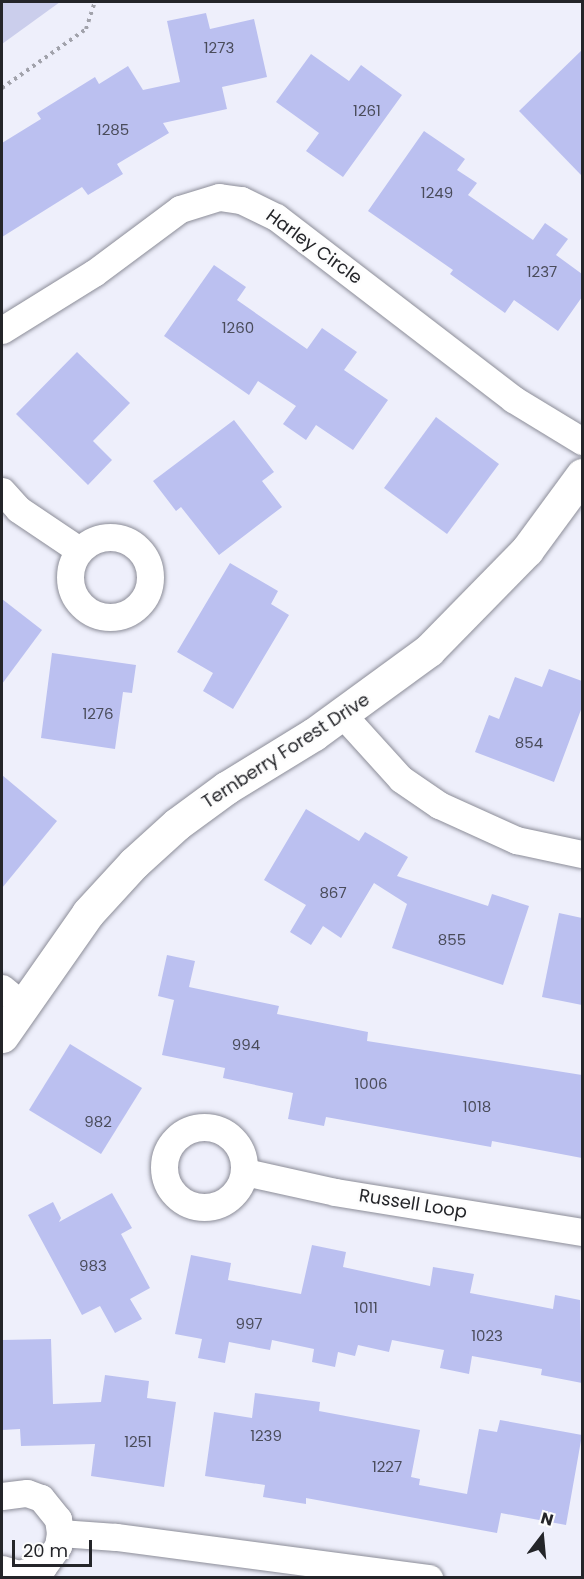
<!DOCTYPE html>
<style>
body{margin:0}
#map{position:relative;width:584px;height:1579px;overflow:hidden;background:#eeeffb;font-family:Poppins,sans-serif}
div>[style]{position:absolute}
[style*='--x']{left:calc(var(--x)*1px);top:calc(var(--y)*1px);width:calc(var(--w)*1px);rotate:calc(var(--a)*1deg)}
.green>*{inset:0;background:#cbceec}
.building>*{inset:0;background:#bbc0f0}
.path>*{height:4px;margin-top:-2px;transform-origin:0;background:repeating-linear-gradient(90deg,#a1a2ab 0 3px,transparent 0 7.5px)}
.roads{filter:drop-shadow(0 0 2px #8c8d98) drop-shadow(0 0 2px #8c8d98)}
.street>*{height:27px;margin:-13.5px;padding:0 13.5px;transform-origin:13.5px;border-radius:13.5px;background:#fff}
.street>.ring{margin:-13.5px;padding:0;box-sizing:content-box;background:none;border:27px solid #fff;border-radius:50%}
.secondary>*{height:33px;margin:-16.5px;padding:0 16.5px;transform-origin:16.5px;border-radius:16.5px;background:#fff}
span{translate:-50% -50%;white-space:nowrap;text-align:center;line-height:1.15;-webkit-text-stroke:5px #fdfdfd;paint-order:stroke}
.number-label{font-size:15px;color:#4a4c5b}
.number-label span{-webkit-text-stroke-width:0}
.street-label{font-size:18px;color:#242529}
.frame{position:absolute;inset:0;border:3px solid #242529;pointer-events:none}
.north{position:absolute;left:512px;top:1507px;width:60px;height:60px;-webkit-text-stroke:4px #fdfdfd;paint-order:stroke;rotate:16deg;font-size:16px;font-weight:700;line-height:24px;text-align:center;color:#242529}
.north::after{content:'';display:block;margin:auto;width:21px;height:27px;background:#242529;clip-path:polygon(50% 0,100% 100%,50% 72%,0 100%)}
.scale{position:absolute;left:12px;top:1540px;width:80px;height:27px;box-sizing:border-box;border:3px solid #242529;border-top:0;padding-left:8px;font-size:18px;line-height:21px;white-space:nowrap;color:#242529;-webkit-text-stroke:4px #fdfdfd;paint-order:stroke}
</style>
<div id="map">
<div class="green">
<div style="clip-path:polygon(2px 2px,60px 2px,2px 44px)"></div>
</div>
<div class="building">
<div style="clip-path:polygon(206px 13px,210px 29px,254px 19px,267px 77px,222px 87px,227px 109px,163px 123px,169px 133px,117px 164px,123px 174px,88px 195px,82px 187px,2px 237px,2px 143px,41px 119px,37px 113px,95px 77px,99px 84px,128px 66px,143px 90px,180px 82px,167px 21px)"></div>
<div style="clip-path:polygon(582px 50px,582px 176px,519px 111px)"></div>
<div style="clip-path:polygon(311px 54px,349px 81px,361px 65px,402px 95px,343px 177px,306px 151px,319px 133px,276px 102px)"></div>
<div style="clip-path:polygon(424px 131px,465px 159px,457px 170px,477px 183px,468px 195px,533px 240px,545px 223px,568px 239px,556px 255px,582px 274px,582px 297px,558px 331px,514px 300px,505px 313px,450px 274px,453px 270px,368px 211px)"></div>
<div style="clip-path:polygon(214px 265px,246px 287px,237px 300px,307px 349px,322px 328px,357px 352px,344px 370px,388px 400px,353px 450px,316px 425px,306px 440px,283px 424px,296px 406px,258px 381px,249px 395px,164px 336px)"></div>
<div style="clip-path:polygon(77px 352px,130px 403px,93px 441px,112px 460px,88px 485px,16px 414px)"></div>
<div style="clip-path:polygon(436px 417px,499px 464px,447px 534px,384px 488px)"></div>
<div style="clip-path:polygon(234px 420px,274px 472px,262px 481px,282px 507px,219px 555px,181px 507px,176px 511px,153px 481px)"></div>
<div style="clip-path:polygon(230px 563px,278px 591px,271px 604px,289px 615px,233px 709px,203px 691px,213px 673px,177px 652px)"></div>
<div style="clip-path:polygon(2px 599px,42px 630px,2px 684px)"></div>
<div style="clip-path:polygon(52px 653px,136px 665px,132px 693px,123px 692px,115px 749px,41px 738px)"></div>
<div style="clip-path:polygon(549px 669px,582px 681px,582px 707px,554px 782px,475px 752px,489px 715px,499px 719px,515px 677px,542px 687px)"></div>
<div style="clip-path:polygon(2px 775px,57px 821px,2px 888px)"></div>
<div style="clip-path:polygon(306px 809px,359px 841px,365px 832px,408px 857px,397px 876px,488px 906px,492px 894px,529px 906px,503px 985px,392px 948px,407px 904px,374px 883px,341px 938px,323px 926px,311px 945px,290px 932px,306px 905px,264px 880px)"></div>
<div style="clip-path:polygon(559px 913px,582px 918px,582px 1005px,542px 997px)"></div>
<div style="clip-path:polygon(167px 955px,195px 961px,189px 987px,279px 1006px,277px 1014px,368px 1032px,367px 1041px,582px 1075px,582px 1158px,492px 1141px,491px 1147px,326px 1117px,324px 1126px,288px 1119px,293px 1093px,223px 1078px,225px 1068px,162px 1055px,174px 1000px,158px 996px)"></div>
<div style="clip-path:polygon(70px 1044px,142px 1088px,101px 1154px,29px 1110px)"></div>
<div style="clip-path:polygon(112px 1193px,132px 1228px,121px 1234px,150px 1288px,130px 1299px,142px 1319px,115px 1333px,100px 1306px,82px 1315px,28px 1215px,53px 1202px,61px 1218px,59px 1222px)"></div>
<div style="clip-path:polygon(312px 1245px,346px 1252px,343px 1267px,430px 1286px,433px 1267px,474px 1274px,470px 1293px,553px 1309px,555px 1295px,580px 1300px,582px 1383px,541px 1375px,542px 1369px,472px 1356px,469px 1374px,440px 1368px,444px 1350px,392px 1340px,389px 1352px,358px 1345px,355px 1356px,338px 1352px,335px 1367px,312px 1362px,314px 1349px,272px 1340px,270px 1350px,229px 1342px,225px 1363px,198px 1358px,202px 1339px,175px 1334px,191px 1255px,231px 1263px,228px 1280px,301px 1294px)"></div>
<div style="clip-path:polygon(51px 1339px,53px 1404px,101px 1402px,105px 1375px,149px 1381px,147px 1398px,176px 1402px,164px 1487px,91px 1476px,95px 1444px,21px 1446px,20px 1429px,2px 1430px,2px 1340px)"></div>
<div style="clip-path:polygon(255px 1393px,320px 1402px,319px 1411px,420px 1430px,411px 1477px,420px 1479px,419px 1485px,467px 1494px,479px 1429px,497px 1432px,500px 1420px,582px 1435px,566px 1525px,501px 1513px,497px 1533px,306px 1498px,306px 1504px,263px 1497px,265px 1485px,205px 1476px,214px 1412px,252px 1418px)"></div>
</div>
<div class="path">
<div style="--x:2;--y:88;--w:103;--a:-35.1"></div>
<div style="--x:86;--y:29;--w:28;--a:-72"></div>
</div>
<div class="roads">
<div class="street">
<div style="--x:2;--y:330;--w:108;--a:-31.8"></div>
<div style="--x:94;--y:273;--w:107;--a:-36.7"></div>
<div style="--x:180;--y:209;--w:41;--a:-17.1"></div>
<div style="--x:219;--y:197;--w:22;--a:8"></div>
<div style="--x:241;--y:200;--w:39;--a:26"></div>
<div style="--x:276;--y:217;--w:299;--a:37.5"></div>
<div style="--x:513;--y:399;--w:81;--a:31.3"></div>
<div style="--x:2;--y:491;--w:24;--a:48"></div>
<div style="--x:18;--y:509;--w:73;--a:33.9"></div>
<div class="ring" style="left:70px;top:537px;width:53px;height:53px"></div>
<div style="--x:343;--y:715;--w:86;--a:47.8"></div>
<div style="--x:401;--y:779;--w:46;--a:34.4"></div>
<div style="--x:439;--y:805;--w:85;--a:24.4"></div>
<div style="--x:516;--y:840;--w:67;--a:12"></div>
<div style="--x:2;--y:988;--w:26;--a:40"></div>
<div class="ring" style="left:164px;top:1127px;width:53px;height:53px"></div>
<div style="--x:245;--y:1172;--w:92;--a:12.5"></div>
<div style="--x:335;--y:1192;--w:250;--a:9.2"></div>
<div style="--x:2;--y:1496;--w:25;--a:-7"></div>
<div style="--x:27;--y:1493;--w:15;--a:20"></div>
<div style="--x:41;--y:1498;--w:27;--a:51"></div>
<div style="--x:58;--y:1519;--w:14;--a:82"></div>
<div style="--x:60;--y:1533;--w:13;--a:99"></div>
<div style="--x:58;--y:1546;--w:26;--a:126"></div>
<div style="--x:43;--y:1567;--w:26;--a:164"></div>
<div style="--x:18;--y:1574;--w:17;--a:-163"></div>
<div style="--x:60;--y:1533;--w:56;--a:4.1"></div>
<div style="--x:116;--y:1537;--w:316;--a:7.5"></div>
</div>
<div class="secondary">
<div style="--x:2;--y:1036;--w:150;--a:-55"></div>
<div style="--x:88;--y:913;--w:68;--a:-47.4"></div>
<div style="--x:134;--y:863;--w:58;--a:-42.2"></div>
<div style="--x:177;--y:824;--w:61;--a:-36.3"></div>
<div style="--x:226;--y:788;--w:103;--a:-31.5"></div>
<div style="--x:314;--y:734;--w:142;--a:-36.1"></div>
<div style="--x:429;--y:650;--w:140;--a:-45.6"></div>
<div style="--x:527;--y:550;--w:93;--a:-53.7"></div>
</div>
</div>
<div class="number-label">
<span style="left:219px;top:48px">1273</span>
<span style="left:367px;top:111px">1261</span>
<span style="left:113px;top:130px">1285</span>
<span style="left:437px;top:193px">1249</span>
<span style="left:542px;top:272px">1237</span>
<span style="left:238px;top:328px">1260</span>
<span style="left:98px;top:714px">1276</span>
<span style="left:529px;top:743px">854</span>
<span style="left:333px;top:893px">867</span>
<span style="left:452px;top:940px">855</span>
<span style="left:246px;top:1045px">994</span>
<span style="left:371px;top:1084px">1006</span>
<span style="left:477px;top:1107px">1018</span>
<span style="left:98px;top:1122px">982</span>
<span style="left:93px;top:1266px">983</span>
<span style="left:366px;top:1308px">1011</span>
<span style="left:249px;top:1324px">997</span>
<span style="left:487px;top:1336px">1023</span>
<span style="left:266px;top:1436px">1239</span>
<span style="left:138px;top:1442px">1251</span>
<span style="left:387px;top:1467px">1227</span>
</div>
<div class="street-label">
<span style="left:314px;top:247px;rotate:36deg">Harley Circle</span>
<span style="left:286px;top:751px;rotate:-33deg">Ternberry Forest Drive</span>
<span style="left:413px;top:1204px;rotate:9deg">Russell Loop</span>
</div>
<div class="frame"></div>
<div class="north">N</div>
<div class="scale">20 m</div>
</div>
